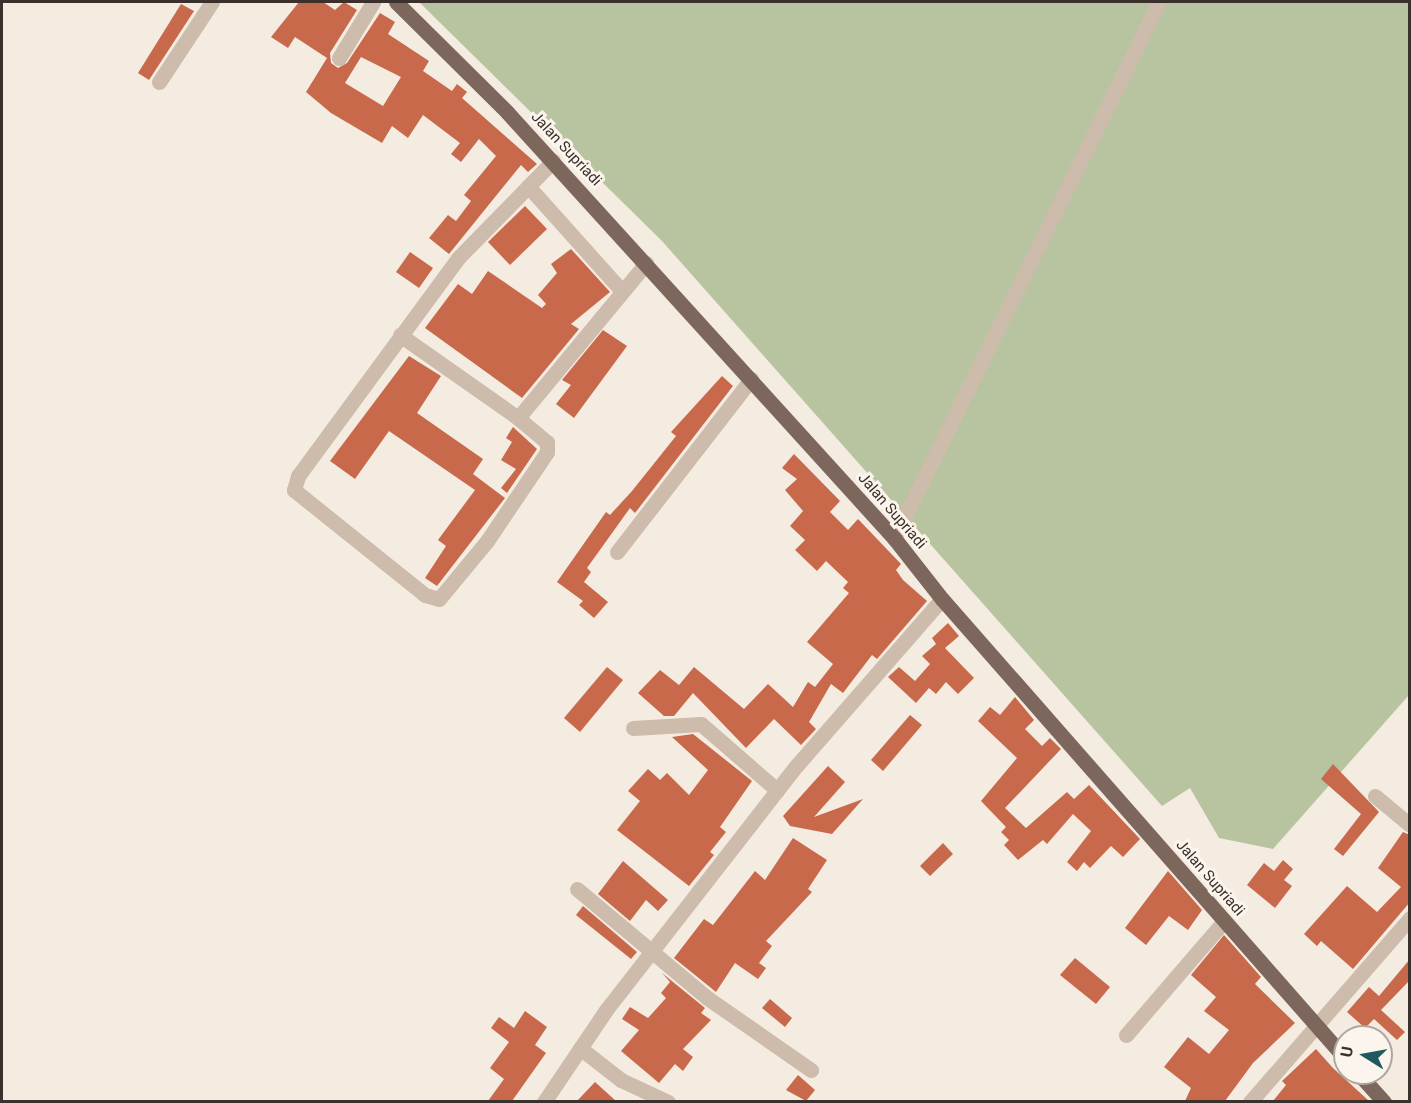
<!DOCTYPE html>
<style>
body{margin:0}
#map{position:relative;width:1411px;height:1103px;overflow:hidden;background:#f4ebe1;font-family:Roboto,sans-serif}
div>[style]{position:absolute}
[style*='--x']{left:calc(var(--x)*1px);top:calc(var(--y)*1px);width:calc(var(--w)*1px);rotate:calc(var(--a)*1deg)}
.green>*{inset:0;background:#b8c4a0}
.building>*{inset:0;background:#c8694b}
.minor>*{height:15px;margin:-7.5px;padding:0 7.5px;transform-origin:7.5px;border-radius:7.5px;background:#cdbbac}
.major>*{height:15px;margin:-7.5px;padding:0 7.5px;transform-origin:7.5px;border-radius:7.5px;background:#7d675c}
span{translate:-50% -50%;white-space:nowrap;text-align:center;line-height:1.15;-webkit-text-stroke:6px #fbf5ee;paint-order:stroke}
.street-label{font-size:15px;color:#3b302b}
.frame{position:absolute;inset:0;border:3px solid #3b302b;pointer-events:none}
.north{position:absolute;left:1333px;top:1025px;width:60px;height:60px;box-sizing:border-box;background:#fbf5ee;border:2px solid #aea6a0;border-radius:50%;rotate:281deg;font-size:16px;font-weight:700;line-height:24px;text-align:center;color:#3b302b}
.north::after{content:'';display:block;margin:auto;width:21px;height:27px;background:#1f5a5e;clip-path:polygon(50% 0,100% 100%,50% 72%,0 100%)}
</style>
<div id="map">
<div class="green">
<div style="clip-path:polygon(419px 2px,1409px 2px,1409px 695px,1273px 849px,1219px 838px,1190px 788px,1162px 806px,662px 241px)"></div>
</div>
<div class="building">
<div style="clip-path:polygon(evenodd,299px 2px,323px 2px,335px 10px,344px 2px,357px 10px,330px 53px,331px 63px,338px 68px,347px 63px,380px 13px,395px 22px,388px 34px,429px 61px,423px 71px,452px 91px,457px 84px,467px 92px,462px 98px,537px 164px,528px 172px,521px 165px,449px 254px,429px 238px,448px 215px,456px 221px,471px 201px,464px 195px,496px 156px,479px 139px,461px 162px,451px 154px,460px 143px,423px 115px,408px 138px,392px 126px,382px 143px,331px 113px,306px 92px,327px 58px,295px 37px,288px 48px,271px 37px,299px 2px,361px 57px,401px 77px,383px 106px,345px 83px,361px 57px)"></div>
<div style="clip-path:polygon(181px 4px,194px 11px,149px 80px,138px 73px)"></div>
<div style="clip-path:polygon(525px 206px,547px 229px,510px 265px,488px 242px)"></div>
<div style="clip-path:polygon(571px 249px,610px 292px,571px 324px,579px 329px,522px 398px,425px 328px,458px 284px,472px 294px,488px 271px,542px 308px,546px 304px,538px 295px,557px 273px,551px 264px)"></div>
<div style="clip-path:polygon(410px 252px,433px 268px,419px 288px,396px 272px)"></div>
<div style="clip-path:polygon(603px 330px,627px 346px,574px 418px,556px 404px,571px 385px,562px 380px)"></div>
<div style="clip-path:polygon(409px 356px,441px 376px,417px 413px,483px 459px,473px 474px,505px 498px,437px 586px,425px 578px,446px 546px,438px 540px,475px 490px,389px 431px,355px 479px,330px 461px)"></div>
<div style="clip-path:polygon(722px 376px,733px 386px,635px 513px,630px 508px,587px 568px,591px 572px,584px 582px,608px 602px,594px 618px,579px 605px,583px 601px,557px 582px,606px 512px,610px 515px,632px 491px,676px 436px,671px 432px)"></div>
<div style="clip-path:polygon(513px 427px,537px 449px,507px 493px,501px 488px,516px 469px,501px 460px,512px 442px,506px 438px)"></div>
<div style="clip-path:polygon(794px 454px,840px 501px,830px 512px,848px 530px,858px 519px,901px 564px,896px 570px,903px 580px,927px 601px,877px 659px,872px 655px,843px 693px,831px 684px,809px 722px,816px 729px,801px 745px,774px 719px,746px 748px,693px 693px,674px 716px,664px 716px,638px 693px,660px 670px,679px 685px,694px 667px,744px 709px,768px 684px,793px 707px,808px 682px,815px 687px,833px 664px,807px 642px,849px 593px,843px 588px,848px 582px,826px 561px,817px 571px,795px 550px,805px 540px,790px 526px,803px 511px,785px 490px,797px 479px,782px 468px)"></div>
<div style="clip-path:polygon(948px 623px,959px 636px,945px 648px,974px 678px,958px 694px,946px 682px,936px 694px,929px 688px,916px 703px,888px 677px,899px 667px,915px 681px,930px 664px,922px 656px,936px 644px,932px 638px)"></div>
<div style="clip-path:polygon(607px 667px,623px 680px,580px 732px,564px 718px)"></div>
<div style="clip-path:polygon(1015px 697px,1034px 720px,1025px 729px,1042px 746px,1050px 738px,1061px 749px,1005px 808px,1026px 828px,1067px 792px,1074px 799px,1089px 785px,1140px 839px,1123px 857px,1111px 846px,1090px 868px,1084px 862px,1077px 871px,1067px 862px,1091px 831px,1073px 814px,1047px 844px,1043px 840px,1018px 860px,1004px 845px,1009px 840px,1001px 832px,1006px 827px,981px 801px,1017px 758px,978px 721px,990px 707px,1000px 715px)"></div>
<div style="clip-path:polygon(910px 715px,922px 725px,883px 771px,871px 760px)"></div>
<div style="clip-path:polygon(693px 734px,752px 781px,720px 827px,726px 832px,710px 852px,714px 855px,689px 886px,617px 830px,640px 801px,628px 791px,648px 769px,660px 780px,667px 773px,689px 795px,708px 770px,672px 737px)"></div>
<div style="clip-path:polygon(1333px 764px,1379px 812px,1343px 856px,1334px 849px,1361px 814px,1321px 779px)"></div>
<div style="clip-path:polygon(828px 766px,845px 782px,814px 817px,863px 799px,832px 834px,790px 826px,783px 816px)"></div>
<div style="clip-path:polygon(1403px 832px,1410px 835px,1410px 902px,1353px 969px,1321px 941px,1317px 946px,1304px 934px,1347px 886px,1377px 912px,1401px 887px,1378px 868px)"></div>
<div style="clip-path:polygon(793px 838px,827px 860px,808px 889px,812px 892px,766px 941px,772px 946px,759px 963px,766px 968px,758px 979px,735px 963px,716px 992px,674px 958px,704px 919px,713px 925px,755px 871px,765px 880px)"></div>
<div style="clip-path:polygon(943px 843px,953px 854px,930px 876px,920px 866px)"></div>
<div style="clip-path:polygon(1283px 860px,1293px 869px,1284px 880px,1292px 886px,1275px 908px,1247px 885px,1264px 863px,1274px 871px)"></div>
<div style="clip-path:polygon(623px 861px,668px 900px,658px 911px,646px 900px,630px 921px,598px 894px)"></div>
<div style="clip-path:polygon(1168px 871px,1202px 910px,1188px 930px,1169px 916px,1146px 945px,1125px 928px)"></div>
<div style="clip-path:polygon(583px 906px,637px 952px,631px 959px,576px 915px)"></div>
<div style="clip-path:polygon(1224px 935px,1261px 977px,1255px 984px,1295px 1023px,1253px 1063px,1225px 1101px,1185px 1101px,1191px 1088px,1164px 1067px,1188px 1037px,1209px 1054px,1229px 1030px,1204px 1011px,1216px 997px,1191px 975px)"></div>
<div style="clip-path:polygon(1075px 958px,1110px 987px,1096px 1004px,1060px 975px)"></div>
<div style="clip-path:polygon(1410px 959px,1410px 980px,1381px 1010px,1405px 1032px,1397px 1040px,1374px 1019px,1365px 1028px,1347px 1012px,1369px 987px,1379px 996px)"></div>
<div style="clip-path:polygon(662px 973px,705px 1008px,701px 1013px,711px 1020px,683px 1049px,693px 1057px,683px 1071px,675px 1064px,659px 1083px,621px 1051px,639px 1030px,622px 1019px,630px 1007px,648px 1018px,666px 998px,661px 993px,670px 982px)"></div>
<div style="clip-path:polygon(770px 999px,792px 1018px,785px 1027px,762px 1008px)"></div>
<div style="clip-path:polygon(525px 1011px,547px 1027px,535px 1045px,546px 1053px,512px 1101px,488px 1101px,504px 1079px,490px 1068px,509px 1042px,491px 1028px,499px 1017px,514px 1028px)"></div>
<div style="clip-path:polygon(1316px 1049px,1333px 1068px,1369px 1101px,1273px 1101px,1286px 1085px,1282px 1081px)"></div>
<div style="clip-path:polygon(798px 1075px,815px 1090px,806px 1101px,786px 1090px)"></div>
<div style="clip-path:polygon(595px 1082px,616px 1101px,577px 1101px)"></div>
</div>
<div class="minor">
<div style="--x:339;--y:58;--w:66;--a:-58.7"></div>
<div style="--x:159;--y:82;--w:96;--a:-56.5"></div>
<div style="--x:528;--y:186;--w:140;--a:48.2"></div>
<div style="--x:400;--y:335;--w:144;--a:35.1"></div>
<div style="--x:518;--y:418;--w:201;--a:-50.4"></div>
<div style="--x:518;--y:418;--w:38;--a:40"></div>
<div style="--x:547;--y:442;--w:10;--a:90"></div>
<div style="--x:547;--y:452;--w:107;--a:124"></div>
<div style="--x:487;--y:541;--w:75;--a:129.6"></div>
<div style="--x:439;--y:599;--w:15;--a:-164"></div>
<div style="--x:425;--y:595;--w:168;--a:-141.3"></div>
<div style="--x:294;--y:490;--w:15;--a:-74"></div>
<div style="--x:298;--y:476;--w:270;--a:-53.7"></div>
<div style="--x:458;--y:258;--w:136;--a:-45.6"></div>
<div style="--x:894;--y:538;--w:598;--a:-63.69"></div>
<div style="--x:617;--y:552;--w:219;--a:-52.2"></div>
<div style="--x:633;--y:728;--w:68;--a:-3.4"></div>
<div style="--x:701;--y:724;--w:101;--a:41"></div>
<div style="--x:1375;--y:796;--w:45;--a:39.6"></div>
<div style="--x:577;--y:889;--w:168;--a:39.9"></div>
<div style="--x:706;--y:997;--w:128;--a:34.8"></div>
<div style="--x:1126;--y:1035;--w:150;--a:-49.3"></div>
<div style="--x:580;--y:1048;--w:52;--a:38"></div>
<div style="--x:621;--y:1080;--w:52;--a:25.1"></div>
<div style="--x:544;--y:1102;--w:111;--a:-56"></div>
<div style="--x:606;--y:1010;--w:311;--a:-52.1"></div>
<div style="--x:797;--y:765;--w:220;--a:-48.9"></div>
<div style="--x:1250;--y:1102;--w:244;--a:-49"></div>
</div>
<div class="major">
<div style="--x:396;--y:2;--w:156;--a:44.7"></div>
<div style="--x:507;--y:112;--w:576;--a:47.75"></div>
<div style="--x:894;--y:538;--w:78;--a:51.8"></div>
<div style="--x:942;--y:599;--w:611;--a:48.72"></div>
<div style="--x:1358;--y:1073;--w:39;--a:48"></div>
</div>
<div class="street-label">
<span style="left:566px;top:149px;rotate:47deg">Jalan Supriadi</span>
<span style="left:892px;top:511px;rotate:49deg">Jalan Supriadi</span>
<span style="left:1210px;top:878px;rotate:49deg">Jalan Supriadi</span>
</div>
<div class="frame"></div>
<div class="north">U</div>
</div>
